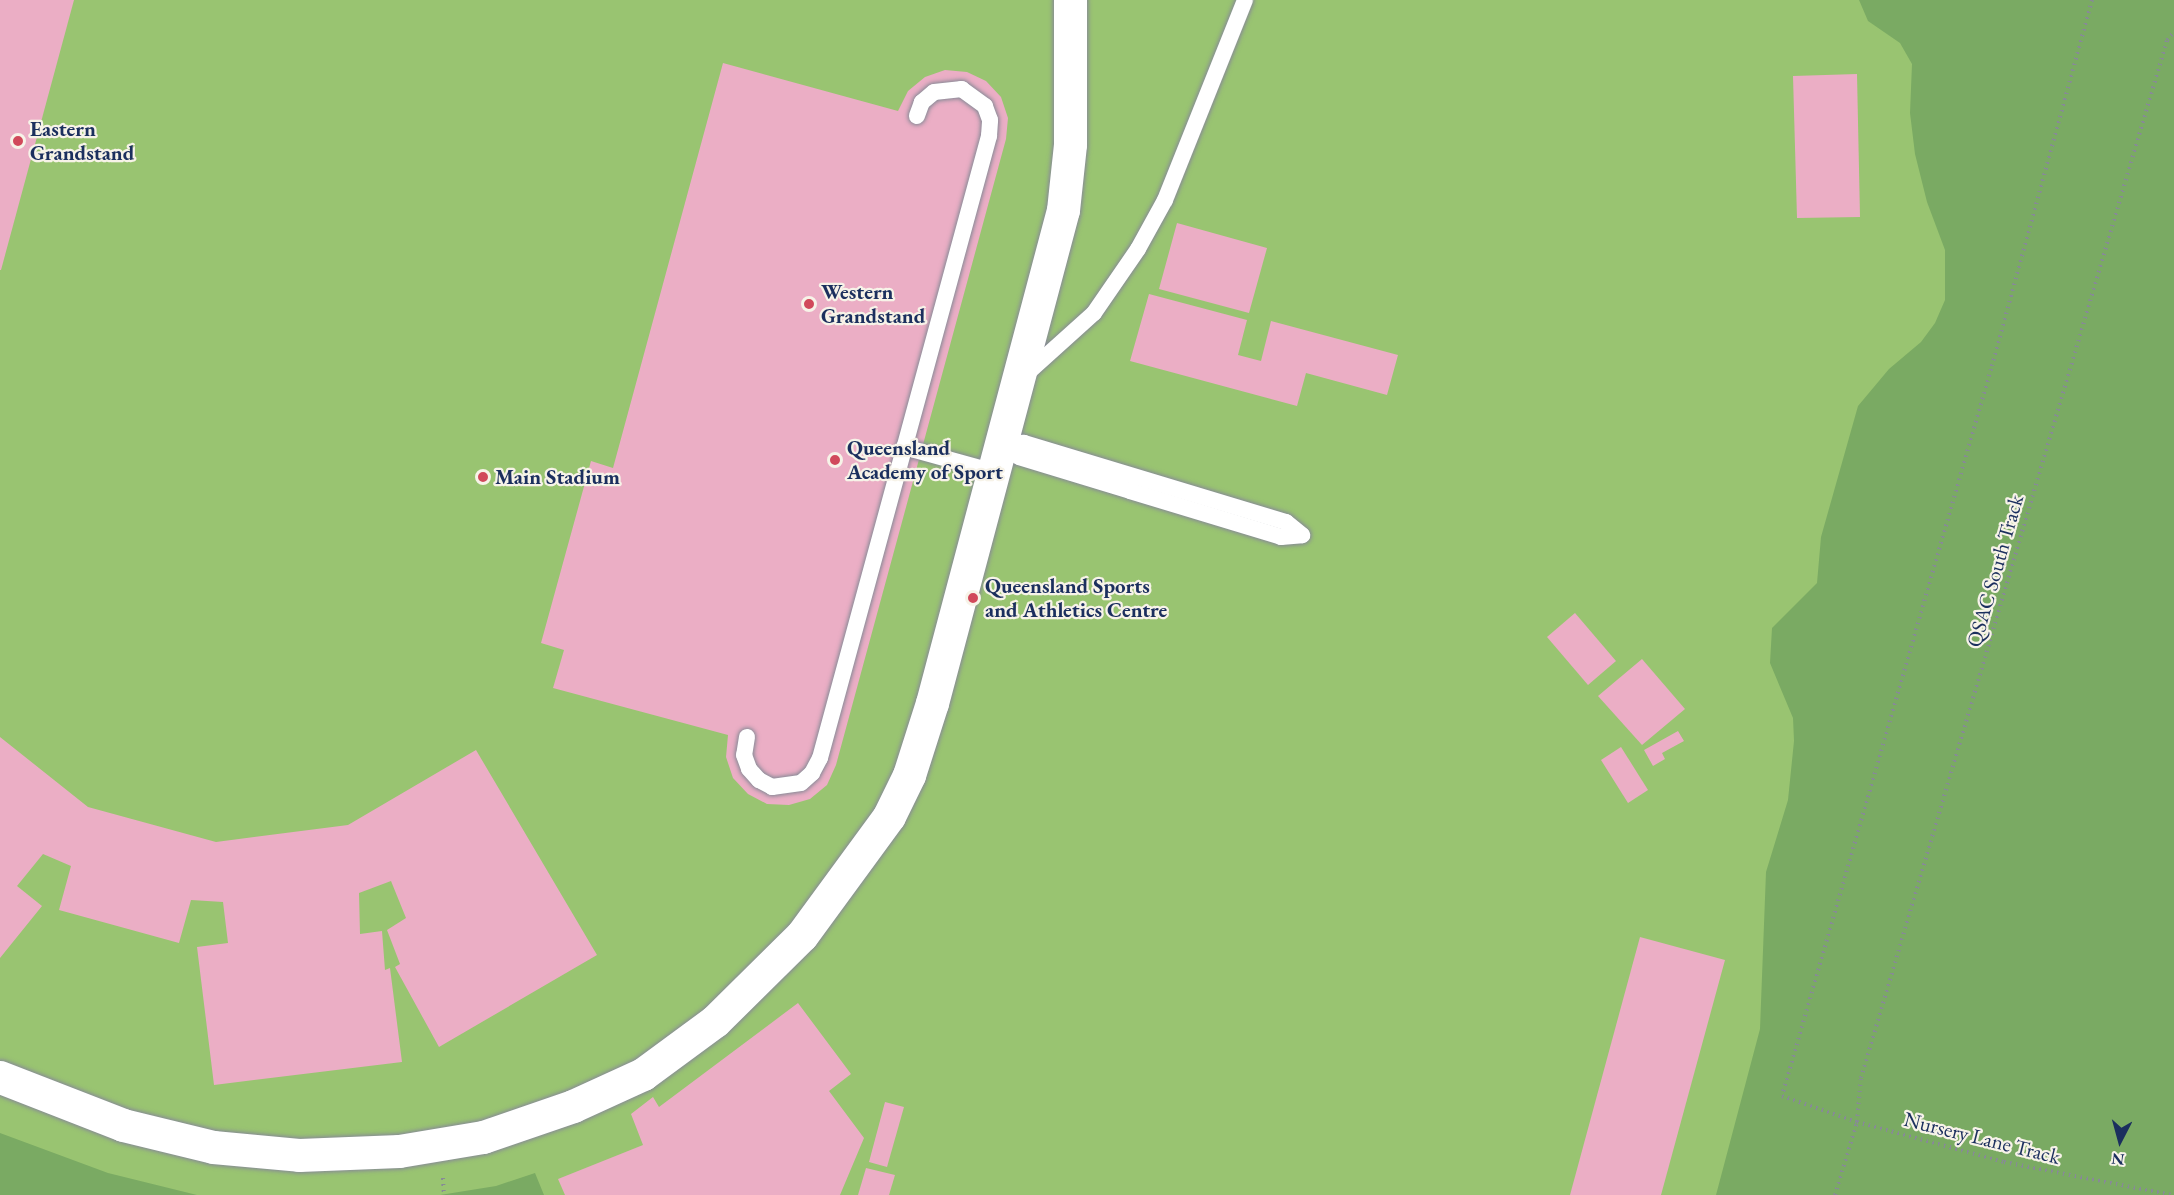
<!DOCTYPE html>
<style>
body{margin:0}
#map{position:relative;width:2174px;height:1195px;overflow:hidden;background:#f3e6cf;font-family:"EB Garamond",serif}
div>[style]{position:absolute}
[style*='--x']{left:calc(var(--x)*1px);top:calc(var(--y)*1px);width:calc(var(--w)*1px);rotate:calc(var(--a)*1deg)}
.green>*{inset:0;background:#99c471}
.forest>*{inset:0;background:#7aaa63}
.building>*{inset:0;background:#ebaec5}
.path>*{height:4px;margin-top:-2px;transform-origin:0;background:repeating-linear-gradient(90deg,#878a96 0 1.5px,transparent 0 6px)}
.roads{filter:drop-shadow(0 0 2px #878a96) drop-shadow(0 0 2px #878a96)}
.lane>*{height:16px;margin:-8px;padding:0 8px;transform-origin:8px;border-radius:8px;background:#fff}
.street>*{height:33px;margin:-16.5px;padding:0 16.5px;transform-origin:16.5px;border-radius:16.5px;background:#fff}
.dots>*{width:16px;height:16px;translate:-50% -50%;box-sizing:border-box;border:3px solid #f7f3e8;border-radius:50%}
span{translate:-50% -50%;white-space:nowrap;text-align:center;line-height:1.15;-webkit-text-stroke:4.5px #f7f3e8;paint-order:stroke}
.poi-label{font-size:21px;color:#1b2f5e;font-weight:700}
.left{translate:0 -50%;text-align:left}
.street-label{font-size:21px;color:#1b2f5e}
.north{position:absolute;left:2090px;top:1111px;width:60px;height:60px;-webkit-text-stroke:4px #f7f3e8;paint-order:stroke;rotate:186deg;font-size:16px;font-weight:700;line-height:24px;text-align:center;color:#1b2f5e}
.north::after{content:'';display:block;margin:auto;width:21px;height:27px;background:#1b2f5e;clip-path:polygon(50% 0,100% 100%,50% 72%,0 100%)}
</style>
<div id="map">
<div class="green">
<div style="clip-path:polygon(0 0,2116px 0,1776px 1195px,0 1195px)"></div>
</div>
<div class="forest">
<div style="clip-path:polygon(1859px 0,2174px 0,2174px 1195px,1716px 1195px,1760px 1029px,1766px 872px,1788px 800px,1794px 741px,1793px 718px,1770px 663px,1772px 628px,1817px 583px,1821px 537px,1858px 406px,1889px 369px,1921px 342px,1935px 323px,1945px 300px,1945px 250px,1927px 202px,1915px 154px,1910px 113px,1912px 64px,1900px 43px,1868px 21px)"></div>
<div style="clip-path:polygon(0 1133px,108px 1173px,197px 1195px,0 1195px)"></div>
<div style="clip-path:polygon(535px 1173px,544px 1195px,440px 1195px,496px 1186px)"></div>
</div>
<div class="building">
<div style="clip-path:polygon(0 0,74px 0,1px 270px,0 270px)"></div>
<div style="clip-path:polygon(723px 63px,898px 111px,908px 91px,925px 77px,945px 70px,967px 72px,986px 81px,1001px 97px,1008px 118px,1006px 139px,836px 765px,827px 785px,810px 799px,789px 805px,767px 804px,748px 794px,733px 778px,726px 757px,728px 735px,553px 688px,564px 650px,541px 643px,591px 461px,613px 468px)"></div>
<div style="clip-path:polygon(1857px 74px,1860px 217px,1797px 218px,1793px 76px)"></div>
<div style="clip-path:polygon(1177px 223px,1267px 248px,1249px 313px,1159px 289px)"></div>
<div style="clip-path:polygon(1149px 294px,1247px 320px,1238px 355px,1261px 361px,1271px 321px,1398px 355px,1387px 395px,1306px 373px,1297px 406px,1130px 361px)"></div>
<div style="clip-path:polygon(1575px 613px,1616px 661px,1588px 685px,1547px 637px)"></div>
<div style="clip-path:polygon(1642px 659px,1685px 709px,1642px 745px,1598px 696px)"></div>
<div style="clip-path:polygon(1678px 731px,1684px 741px,1662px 753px,1665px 759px,1653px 766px,1644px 750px)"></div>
<div style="clip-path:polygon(0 737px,88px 807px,216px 842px,348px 825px,476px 750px,597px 955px,439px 1047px,395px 967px,400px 964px,387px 930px,406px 918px,391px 881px,359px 893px,360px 934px,382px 931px,385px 970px,390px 968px,402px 1062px,214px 1085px,197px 947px,228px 943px,223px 902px,191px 900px,179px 943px,59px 910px,71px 866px,43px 854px,17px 886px,42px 906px,0 958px)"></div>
<div style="clip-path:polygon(1621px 747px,1648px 790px,1628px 803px,1601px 760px)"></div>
<div style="clip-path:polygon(1640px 937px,1725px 960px,1661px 1195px,1570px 1195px)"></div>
<div style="clip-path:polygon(798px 1003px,851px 1074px,829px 1091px,864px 1138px,840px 1195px,565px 1195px,558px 1179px,643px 1145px,631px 1114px,653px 1097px,659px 1107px)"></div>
<div style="clip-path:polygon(885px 1102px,904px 1107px,887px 1167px,869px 1162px)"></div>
<div style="clip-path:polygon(866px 1168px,895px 1175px,889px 1195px,858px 1195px)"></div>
</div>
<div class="path">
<div style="--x:2092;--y:0;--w:383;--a:105.3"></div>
<div style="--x:1991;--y:369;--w:756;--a:106.04"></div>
<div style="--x:1782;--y:1096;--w:79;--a:19.1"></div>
<div style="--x:1857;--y:1122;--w:152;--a:15.2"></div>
<div style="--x:2004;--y:1162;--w:171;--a:11.1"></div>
<div style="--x:443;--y:1178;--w:17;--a:87"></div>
<div style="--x:1835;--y:1195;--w:76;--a:-73.2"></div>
<div style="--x:1857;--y:1122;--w:44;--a:-84.8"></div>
<div style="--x:1861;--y:1078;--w:1082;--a:-73.57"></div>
<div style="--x:2167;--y:40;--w:11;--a:-49"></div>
</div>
<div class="roads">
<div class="lane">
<div style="--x:1024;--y:376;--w:94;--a:-42"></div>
<div style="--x:1094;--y:313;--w:78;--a:-55.5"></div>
<div style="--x:1138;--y:249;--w:56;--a:-61.1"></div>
<div style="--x:1165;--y:200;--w:215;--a:-68.2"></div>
<div style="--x:1002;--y:444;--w:22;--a:-3"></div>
<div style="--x:1024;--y:443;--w:274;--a:16.8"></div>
<div style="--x:1286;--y:522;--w:21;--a:39"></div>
<div style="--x:1002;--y:444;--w:21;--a:37"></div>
<div style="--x:1019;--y:457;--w:116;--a:17"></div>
<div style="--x:1130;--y:491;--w:158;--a:16.9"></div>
<div style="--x:1281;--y:537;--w:21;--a:-5"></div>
<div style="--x:904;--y:447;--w:94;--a:15.4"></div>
<div style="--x:747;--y:737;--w:18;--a:99"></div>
<div style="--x:744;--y:755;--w:15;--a:70"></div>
<div style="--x:749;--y:769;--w:15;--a:48"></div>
<div style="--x:759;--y:780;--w:15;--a:28"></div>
<div style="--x:772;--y:787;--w:29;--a:-8"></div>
<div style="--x:801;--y:783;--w:15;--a:-42"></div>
<div style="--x:812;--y:773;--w:17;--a:-62"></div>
<div style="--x:820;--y:758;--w:645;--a:-74.8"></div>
<div style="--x:989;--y:136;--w:16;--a:-86"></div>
<div style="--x:990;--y:120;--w:15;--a:-110"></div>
<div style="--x:985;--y:106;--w:29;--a:-144"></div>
<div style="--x:962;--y:89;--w:28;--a:174"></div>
<div style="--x:934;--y:92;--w:16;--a:140"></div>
<div style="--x:922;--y:102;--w:15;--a:110"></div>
</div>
<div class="street">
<div style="--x:0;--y:1077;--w:132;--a:21.3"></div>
<div style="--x:123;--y:1125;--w:93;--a:13.7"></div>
<div style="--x:213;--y:1147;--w:86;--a:5.3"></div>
<div style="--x:299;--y:1155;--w:100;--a:-2.3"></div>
<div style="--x:399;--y:1151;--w:85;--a:-9.5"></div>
<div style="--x:483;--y:1137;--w:95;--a:-19"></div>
<div style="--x:573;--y:1106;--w:77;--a:-24.6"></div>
<div style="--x:643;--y:1074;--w:89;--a:-36.4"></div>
<div style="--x:715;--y:1021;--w:122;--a:-44.7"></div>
<div style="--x:802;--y:935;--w:147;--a:-53.8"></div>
<div style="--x:889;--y:816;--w:46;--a:-64"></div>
<div style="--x:909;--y:775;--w:76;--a:-72.3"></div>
<div style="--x:932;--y:703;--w:510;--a:-75.12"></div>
<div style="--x:1063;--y:210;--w:66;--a:-83.9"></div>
<div style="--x:1070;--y:144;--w:144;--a:-90"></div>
</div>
</div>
<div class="dots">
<div style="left:18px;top:141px;background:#d1495b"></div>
<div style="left:809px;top:304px;background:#d1495b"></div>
<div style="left:835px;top:460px;background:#d1495b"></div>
<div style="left:483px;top:477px;background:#d1495b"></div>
<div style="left:973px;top:598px;background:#d1495b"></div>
</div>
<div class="poi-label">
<span class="left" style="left:30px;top:141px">Eastern<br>Grandstand</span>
<span class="left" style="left:821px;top:304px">Western<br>Grandstand</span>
<span class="left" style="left:847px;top:460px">Queensland<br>Academy of Sport</span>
<span class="left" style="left:495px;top:477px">Main Stadium</span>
<span class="left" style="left:985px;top:598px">Queensland Sports<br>and Athletics Centre</span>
</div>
<div class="street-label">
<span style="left:1995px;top:571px;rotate:-74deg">QSAC South Track</span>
<span style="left:1982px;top:1138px;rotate:14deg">Nursery Lane Track</span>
</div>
<div class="north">N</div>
</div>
